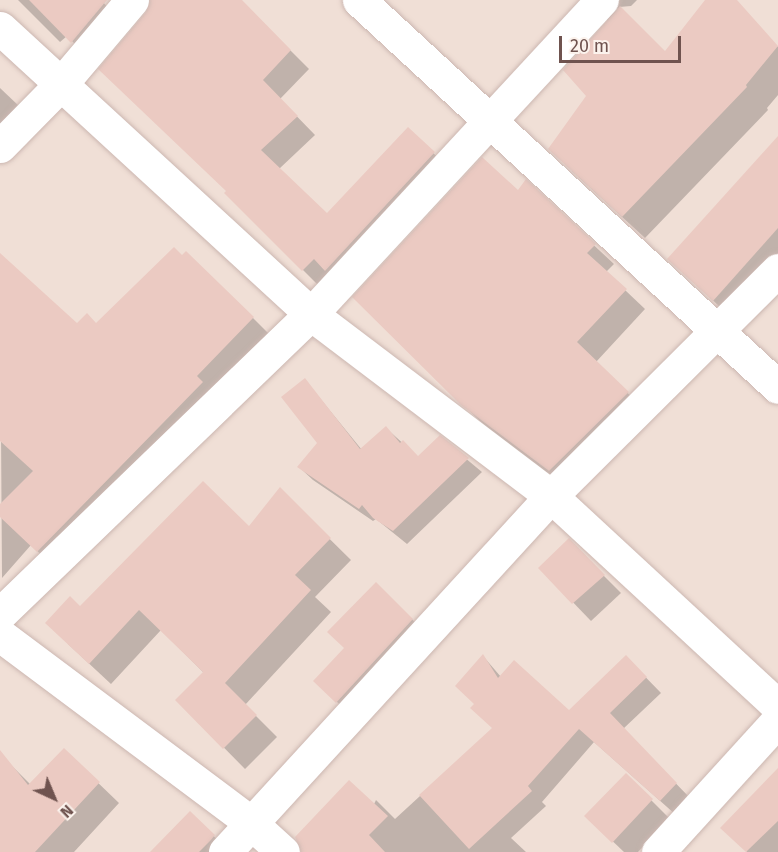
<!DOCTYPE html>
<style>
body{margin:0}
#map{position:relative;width:778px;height:852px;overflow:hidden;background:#f9eee7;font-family:"Fira Sans",sans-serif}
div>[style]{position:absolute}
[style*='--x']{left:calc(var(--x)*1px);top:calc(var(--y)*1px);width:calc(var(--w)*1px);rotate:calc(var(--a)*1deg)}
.residential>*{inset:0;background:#f0dfd6}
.shadow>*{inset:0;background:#0003}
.building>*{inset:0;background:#ebcac2}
.roads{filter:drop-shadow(0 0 2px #ccb7b1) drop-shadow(0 0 2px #ccb7b1)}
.minor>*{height:33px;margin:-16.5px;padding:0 16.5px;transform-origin:16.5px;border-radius:16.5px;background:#fff}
span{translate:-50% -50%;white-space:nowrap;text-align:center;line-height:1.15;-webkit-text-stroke:4.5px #fcf3ed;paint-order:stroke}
.north{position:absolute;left:24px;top:768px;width:60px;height:60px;-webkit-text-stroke:4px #fcf3ed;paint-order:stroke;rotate:136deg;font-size:16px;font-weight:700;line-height:24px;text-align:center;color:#6f534f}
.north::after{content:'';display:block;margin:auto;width:21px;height:27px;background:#6f534f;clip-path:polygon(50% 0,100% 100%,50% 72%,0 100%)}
.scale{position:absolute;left:559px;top:36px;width:122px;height:27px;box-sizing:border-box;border:3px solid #6f534f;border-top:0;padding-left:8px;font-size:18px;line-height:21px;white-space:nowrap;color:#6f534f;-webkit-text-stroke:4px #fcf3ed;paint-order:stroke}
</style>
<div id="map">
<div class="residential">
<div style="clip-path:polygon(0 0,778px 0,778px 852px,0 852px)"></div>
</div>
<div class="shadow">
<div style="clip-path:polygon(18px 0,101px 0,113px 13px,81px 50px,67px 36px,60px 42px)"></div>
<div style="clip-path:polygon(153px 0,240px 0,309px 69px,280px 99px,315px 135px,279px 169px,327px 215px,408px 129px,452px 171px,321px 288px,226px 193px,228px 191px,100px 69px,148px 13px)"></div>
<div style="clip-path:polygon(586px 0,637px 0,631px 6px,619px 7px,665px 53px,707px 0,734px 0,778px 47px,778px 95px,767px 108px,768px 110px,645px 238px,572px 171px,608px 21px)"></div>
<div style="clip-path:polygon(0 88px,20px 107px,0 128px)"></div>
<div style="clip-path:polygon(778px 160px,778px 273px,735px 321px,691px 280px)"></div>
<div style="clip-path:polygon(526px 182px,614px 264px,606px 272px,645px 309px,596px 362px,647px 412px,569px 489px,483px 424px,354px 297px,518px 192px)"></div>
<div style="clip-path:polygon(0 282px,77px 325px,253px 318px,271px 336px,56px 569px,31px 545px,2px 578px)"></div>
<div style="clip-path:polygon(305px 380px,362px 450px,386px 428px,418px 457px,440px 437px,482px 472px,407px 544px,376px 519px,373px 521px,313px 480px,299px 467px,319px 443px)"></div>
<div style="clip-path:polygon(280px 490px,351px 560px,315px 597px,331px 612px,245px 705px,277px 737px,245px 769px,177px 700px,204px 673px,161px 630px,111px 684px,68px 644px,80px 608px,249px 528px)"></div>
<div style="clip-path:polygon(569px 541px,621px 593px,591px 621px,540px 568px)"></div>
<div style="clip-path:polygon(376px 584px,430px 637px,355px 719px,315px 681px,345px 648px)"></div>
<div style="clip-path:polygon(483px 656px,501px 677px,569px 712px,626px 657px,661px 693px,623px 729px,691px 799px,676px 815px,594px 742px,542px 802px,546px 806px,511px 838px,526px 852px,351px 852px,376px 800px,395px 819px,494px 728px,476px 704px)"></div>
<div style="clip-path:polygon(64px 750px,119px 803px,74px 852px,0 852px,0 770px,9px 763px,31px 785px)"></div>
<div style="clip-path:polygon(626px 775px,669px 818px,638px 852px,624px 852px,586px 816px)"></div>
<div style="clip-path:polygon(778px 800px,778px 852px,747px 852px,722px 828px)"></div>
<div style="clip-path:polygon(190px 813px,230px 852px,152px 852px)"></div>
</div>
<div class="building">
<div style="clip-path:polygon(29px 0,107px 0,71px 43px)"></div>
<div style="clip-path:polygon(150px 0,242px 0,291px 50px,263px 80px,298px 116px,261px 150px,327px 213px,408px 127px,435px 152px,325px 271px,314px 259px,302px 271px,224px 193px,226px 191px,98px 69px,146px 12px)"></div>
<div style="clip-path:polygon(705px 0,737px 0,778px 46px,746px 85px,747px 87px,622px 217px,548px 149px,586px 96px,563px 70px,620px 6px,665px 51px)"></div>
<div style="clip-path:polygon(778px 136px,778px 228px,713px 301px,667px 259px)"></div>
<div style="clip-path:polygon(482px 157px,518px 190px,526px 179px,596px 244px,587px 253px,627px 289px,577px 342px,629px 392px,549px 471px,461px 405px,352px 297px)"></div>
<div style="clip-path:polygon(174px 247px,182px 255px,186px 251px,254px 317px,197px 376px,203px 382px,37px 552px,0 517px,0 504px,33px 471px,0 441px,0 253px,77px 323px,87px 313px,96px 323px)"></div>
<div style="clip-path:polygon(305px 378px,360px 449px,386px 426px,400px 443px,403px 440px,418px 456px,440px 435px,469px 458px,393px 531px,373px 518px,362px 505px,359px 509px,297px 467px,317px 443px,281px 397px)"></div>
<div style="clip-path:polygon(203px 481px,249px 526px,280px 487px,331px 538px,295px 575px,311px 590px,225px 683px,257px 715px,223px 749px,175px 700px,203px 672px,139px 610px,89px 664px,45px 623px,70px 596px,80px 606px)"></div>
<div style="clip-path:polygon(569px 538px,605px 575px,572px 604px,538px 568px)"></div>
<div style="clip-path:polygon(376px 582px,413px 619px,336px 703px,313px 681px,344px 648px,327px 632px)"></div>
<div style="clip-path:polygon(483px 654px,498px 678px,514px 660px,569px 710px,626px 655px,647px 677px,610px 713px,677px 783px,660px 801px,579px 729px,528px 786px,532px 791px,469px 849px,419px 795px,492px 728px,470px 708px,474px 704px,455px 686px)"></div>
<div style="clip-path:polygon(64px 748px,100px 782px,35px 852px,0 852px,0 750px,28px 785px)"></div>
<div style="clip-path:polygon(778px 768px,778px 821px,746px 852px,720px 828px)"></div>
<div style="clip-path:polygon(626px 773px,653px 799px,612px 843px,584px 816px)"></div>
<div style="clip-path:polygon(349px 780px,388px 816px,369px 835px,385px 852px,301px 852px,295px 837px)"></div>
<div style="clip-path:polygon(190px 811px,215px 835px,211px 840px,199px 852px,150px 852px)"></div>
</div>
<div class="roads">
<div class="minor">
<div style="--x:359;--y:0;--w:570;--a:42.73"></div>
<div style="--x:0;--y:28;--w:423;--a:42.6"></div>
<div style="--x:311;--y:314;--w:301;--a:37.2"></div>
<div style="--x:551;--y:496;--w:309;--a:42.8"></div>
<div style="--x:0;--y:146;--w:87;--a:-45.5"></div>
<div style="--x:61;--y:84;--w:110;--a:-49.8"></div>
<div style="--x:0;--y:614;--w:432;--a:-44"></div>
<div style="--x:311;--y:314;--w:428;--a:-47.2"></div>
<div style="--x:0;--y:635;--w:314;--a:36.8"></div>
<div style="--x:251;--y:823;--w:43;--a:42.2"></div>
<div style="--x:225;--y:852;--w:483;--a:-47.5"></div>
<div style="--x:551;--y:496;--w:320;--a:-44.9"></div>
<div style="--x:658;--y:852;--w:178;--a:-47.7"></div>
</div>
</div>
<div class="north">N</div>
<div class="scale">20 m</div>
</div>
